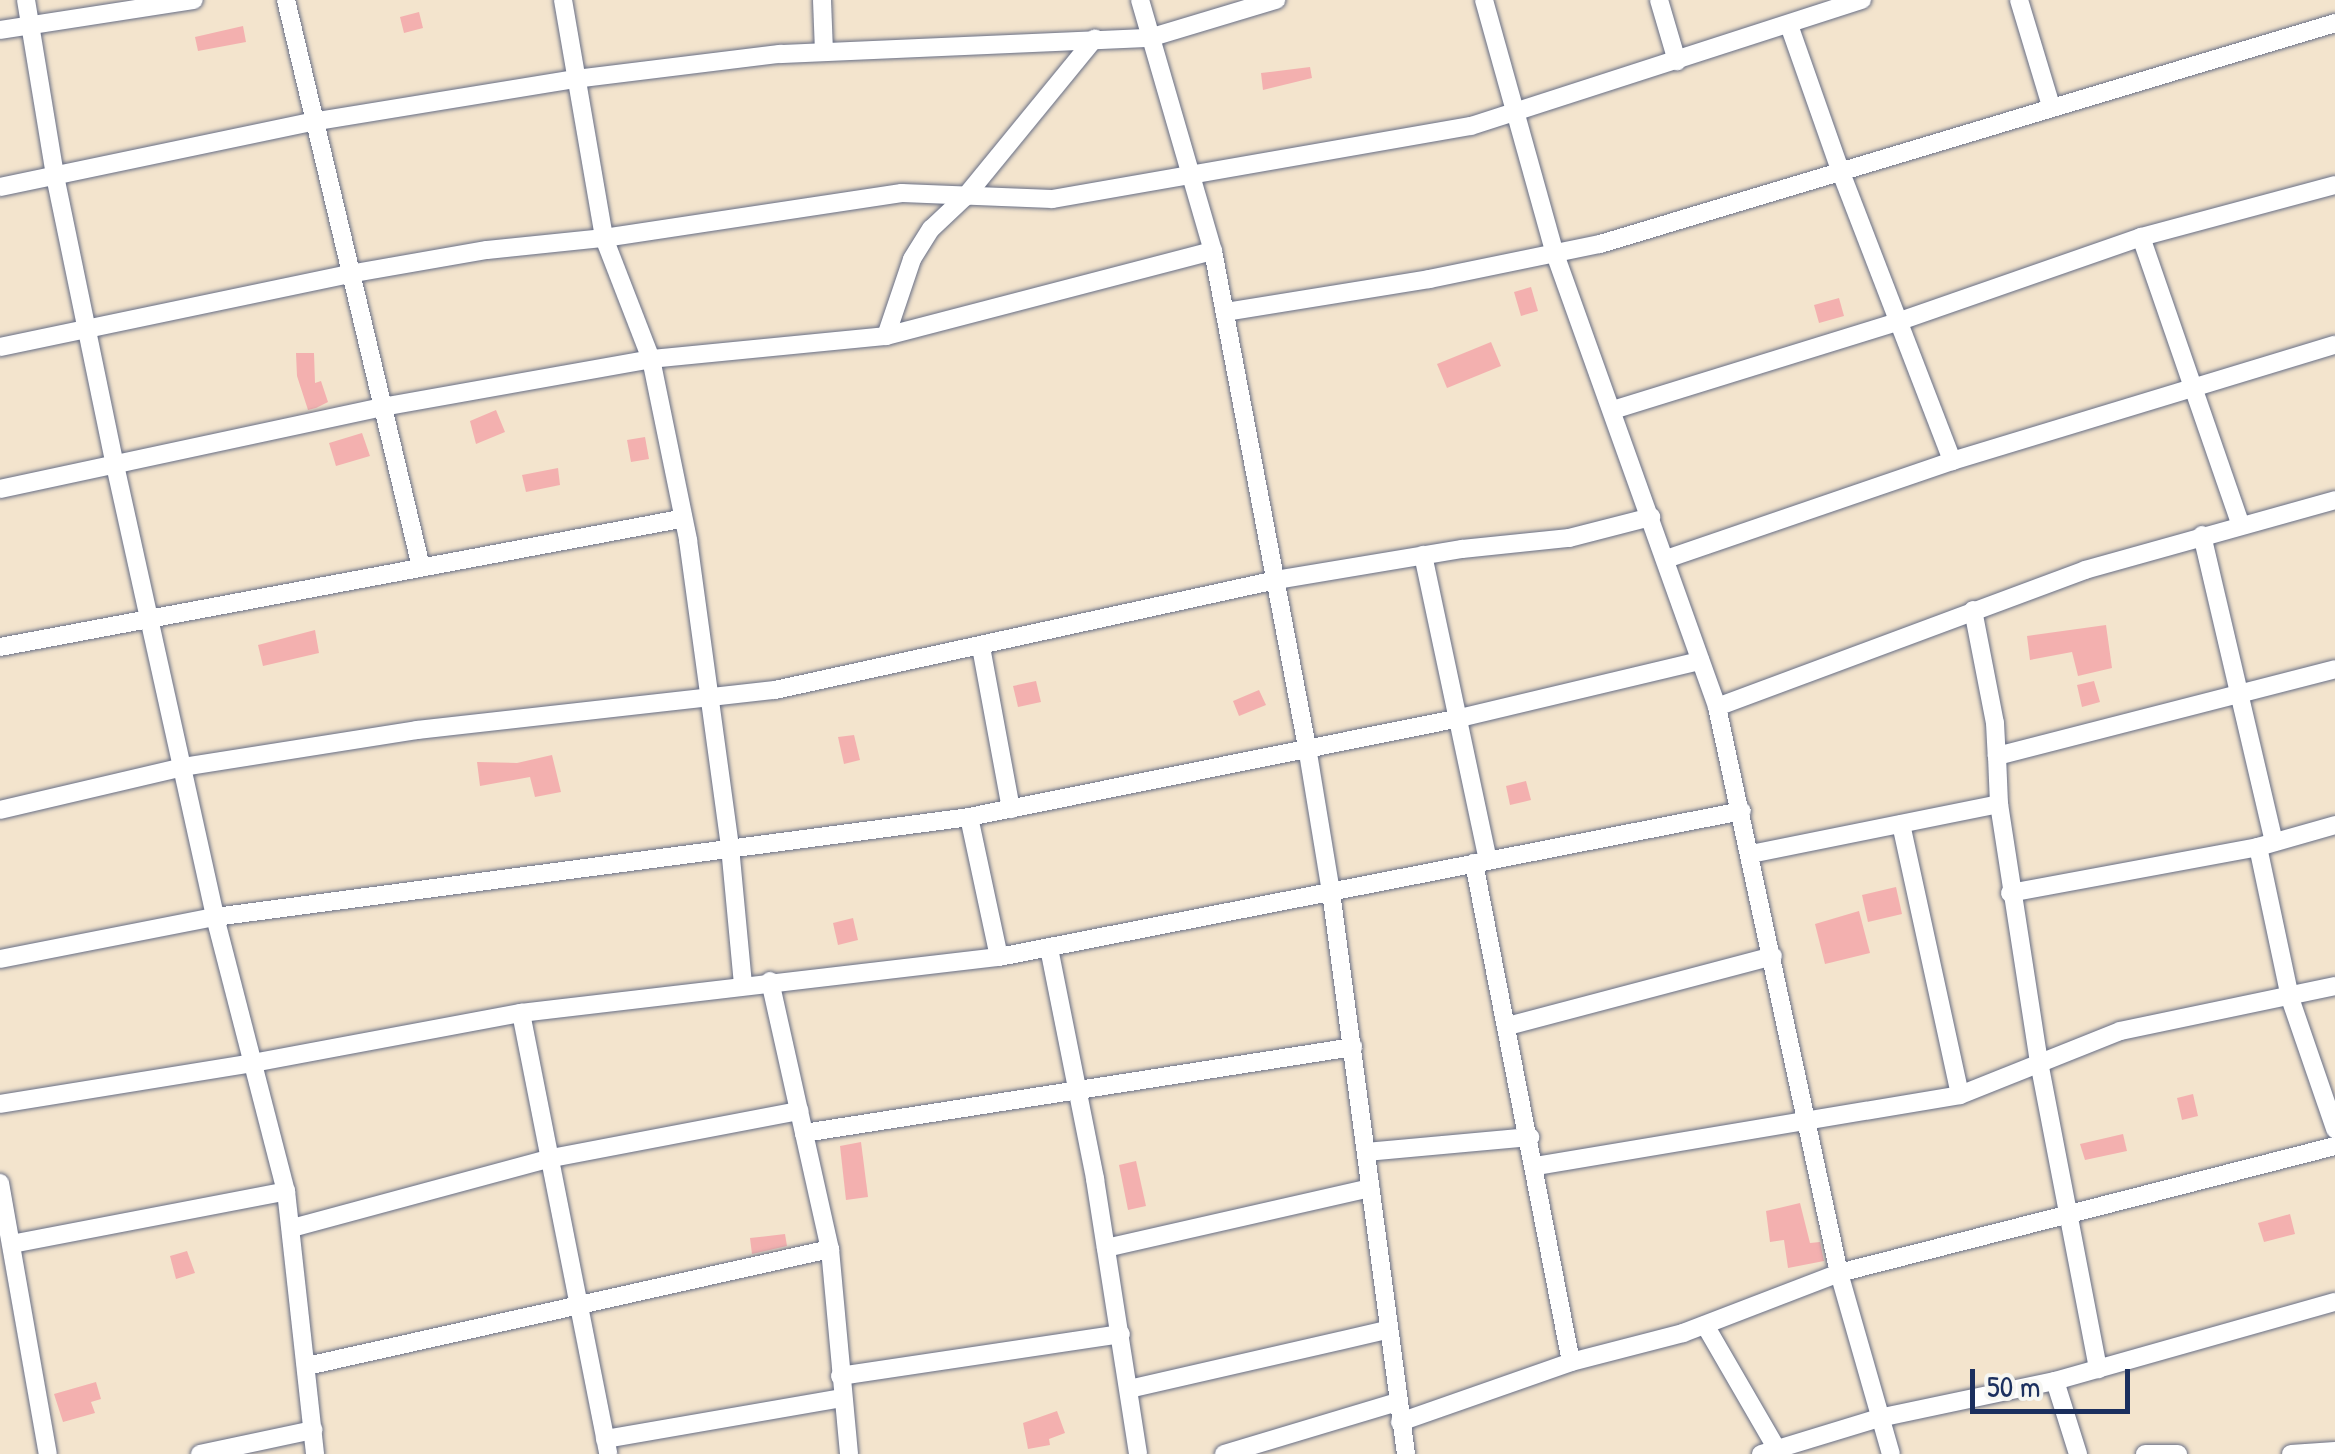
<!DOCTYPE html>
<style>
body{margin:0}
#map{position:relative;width:2335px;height:1454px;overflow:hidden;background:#f3e4cd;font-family:"Patrick Hand",sans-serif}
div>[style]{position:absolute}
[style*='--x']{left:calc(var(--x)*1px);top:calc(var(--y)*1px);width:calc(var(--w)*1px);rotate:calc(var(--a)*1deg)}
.building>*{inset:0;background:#f3b0af}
.roads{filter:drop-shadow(0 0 2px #676e85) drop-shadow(0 0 2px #676e85)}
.minor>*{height:18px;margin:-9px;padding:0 9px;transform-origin:9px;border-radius:9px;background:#fff}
span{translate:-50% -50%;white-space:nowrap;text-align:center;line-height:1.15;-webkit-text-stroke:8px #f6f6f2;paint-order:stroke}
.scale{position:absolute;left:1970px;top:1369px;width:160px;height:45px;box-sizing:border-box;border:5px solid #1b2f5e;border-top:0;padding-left:12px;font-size:30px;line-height:35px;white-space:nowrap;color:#1b2f5e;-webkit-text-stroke:8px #f6f6f2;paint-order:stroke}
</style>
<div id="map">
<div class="building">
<div style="clip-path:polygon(419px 12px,423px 28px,404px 33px,400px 17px)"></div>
<div style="clip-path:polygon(243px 26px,246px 42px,198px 51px,195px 37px)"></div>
<div style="clip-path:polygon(1310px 67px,1312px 78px,1263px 90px,1261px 73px)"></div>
<div style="clip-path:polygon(1531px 287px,1538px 311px,1521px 316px,1514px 292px)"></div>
<div style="clip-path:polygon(1839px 298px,1844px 316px,1819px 323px,1814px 305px)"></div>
<div style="clip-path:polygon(1491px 342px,1501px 366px,1447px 388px,1437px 364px)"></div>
<div style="clip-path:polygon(296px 353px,314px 353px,315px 383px,321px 381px,328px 402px,316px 408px,308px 410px,297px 376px)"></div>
<div style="clip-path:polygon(496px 410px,505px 432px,476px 444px,470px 421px)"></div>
<div style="clip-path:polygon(362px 433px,370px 456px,336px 466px,329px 443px)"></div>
<div style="clip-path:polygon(645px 437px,649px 459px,631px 462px,627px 440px)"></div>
<div style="clip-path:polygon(558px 468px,560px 485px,526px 492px,522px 475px)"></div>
<div style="clip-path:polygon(2106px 625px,2112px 668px,2078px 676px,2072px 652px,2030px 660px,2027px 636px)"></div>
<div style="clip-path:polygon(315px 630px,319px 653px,263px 666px,258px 645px)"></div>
<div style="clip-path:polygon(1036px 681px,1041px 702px,1018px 707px,1013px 686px)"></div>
<div style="clip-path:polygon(2094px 681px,2100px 702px,2082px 707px,2077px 685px)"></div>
<div style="clip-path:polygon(1259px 690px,1266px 705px,1239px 716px,1233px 701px)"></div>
<div style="clip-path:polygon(854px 735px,860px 760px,844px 764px,838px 737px)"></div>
<div style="clip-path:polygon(552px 755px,561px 792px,535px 797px,530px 777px,480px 786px,477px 762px,517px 763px)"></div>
<div style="clip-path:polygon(1526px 781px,1531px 800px,1510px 805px,1506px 786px)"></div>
<div style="clip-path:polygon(1896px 887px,1902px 914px,1868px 922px,1862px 895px)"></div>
<div style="clip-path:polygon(1859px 911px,1870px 953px,1825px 964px,1815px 924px)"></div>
<div style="clip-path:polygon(853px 918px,858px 940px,838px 945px,833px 923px)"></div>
<div style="clip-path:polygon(2193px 1094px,2198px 1116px,2182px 1120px,2177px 1098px)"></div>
<div style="clip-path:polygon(2123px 1134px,2127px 1151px,2085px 1160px,2080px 1144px)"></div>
<div style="clip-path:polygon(861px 1142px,868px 1197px,846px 1200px,840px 1146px)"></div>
<div style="clip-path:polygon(1136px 1161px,1146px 1206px,1128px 1210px,1119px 1165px)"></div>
<div style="clip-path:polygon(1800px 1203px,1810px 1243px,1820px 1242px,1824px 1261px,1788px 1268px,1784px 1240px,1770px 1242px,1766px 1211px)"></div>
<div style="clip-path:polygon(2290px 1214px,2295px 1234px,2264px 1242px,2258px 1223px)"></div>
<div style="clip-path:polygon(785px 1234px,787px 1246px,752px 1254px,750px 1238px)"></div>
<div style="clip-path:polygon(187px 1251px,195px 1273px,176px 1279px,170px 1256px)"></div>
<div style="clip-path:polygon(96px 1382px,101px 1399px,91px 1402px,95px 1413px,63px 1422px,54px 1394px)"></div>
<div style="clip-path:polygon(1057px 1411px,1065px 1433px,1049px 1439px,1050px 1445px,1028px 1449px,1023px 1423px)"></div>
</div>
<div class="roads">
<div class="minor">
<div style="--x:26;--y:0;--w:178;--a:80.6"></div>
<div style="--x:55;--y:176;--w:295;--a:78.3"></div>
<div style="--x:115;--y:465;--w:463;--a:77.5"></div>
<div style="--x:215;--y:917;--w:283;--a:75.5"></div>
<div style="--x:286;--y:1191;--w:265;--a:83.7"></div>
<div style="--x:286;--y:0;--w:583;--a:76.61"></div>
<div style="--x:563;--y:0;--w:242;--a:80.2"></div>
<div style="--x:604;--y:238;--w:130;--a:68.8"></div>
<div style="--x:651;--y:359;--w:185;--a:78.4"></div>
<div style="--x:688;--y:540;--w:310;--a:82.2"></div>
<div style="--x:730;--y:847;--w:138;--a:84.6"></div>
<div style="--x:822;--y:0;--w:52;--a:87.8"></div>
<div style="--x:1140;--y:0;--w:261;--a:73.8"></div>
<div style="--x:1213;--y:251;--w:505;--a:79.27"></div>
<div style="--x:1307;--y:747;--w:147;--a:80.6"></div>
<div style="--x:1331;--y:892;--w:567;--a:82.4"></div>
<div style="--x:1484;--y:0;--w:264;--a:74.4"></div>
<div style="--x:1555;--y:254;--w:481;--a:70.3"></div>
<div style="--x:1717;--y:707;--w:579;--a:77.84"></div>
<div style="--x:1839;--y:1273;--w:188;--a:74"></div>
<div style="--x:1659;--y:0;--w:64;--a:73.6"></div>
<div style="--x:2019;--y:0;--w:111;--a:73.2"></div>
<div style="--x:1789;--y:25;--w:154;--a:70.6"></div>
<div style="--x:1840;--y:170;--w:312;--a:68.9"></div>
<div style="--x:0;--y:30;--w:196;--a:-8.8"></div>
<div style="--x:0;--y:187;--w:319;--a:-11.8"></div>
<div style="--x:312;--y:122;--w:266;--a:-9.3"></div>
<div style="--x:575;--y:79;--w:207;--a:-7"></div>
<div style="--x:780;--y:54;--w:369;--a:-2.5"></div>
<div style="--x:1149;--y:38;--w:133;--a:-16.7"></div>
<div style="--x:2141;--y:237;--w:305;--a:70.9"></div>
<div style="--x:1226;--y:312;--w:206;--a:-9.2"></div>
<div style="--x:1429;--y:279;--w:175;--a:-11.6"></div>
<div style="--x:1600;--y:244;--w:768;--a:-16.73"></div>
<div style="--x:886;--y:336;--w:81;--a:-71.3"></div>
<div style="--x:912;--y:259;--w:36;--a:-58"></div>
<div style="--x:931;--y:229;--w:47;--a:-43.3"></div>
<div style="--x:965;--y:197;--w:205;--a:-50.7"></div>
<div style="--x:0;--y:347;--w:357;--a:-11.8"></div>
<div style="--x:349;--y:274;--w:140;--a:-9.9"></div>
<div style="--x:487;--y:250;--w:118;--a:-5.9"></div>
<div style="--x:604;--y:238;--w:301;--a:-8.6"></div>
<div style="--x:902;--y:193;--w:150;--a:2.3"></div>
<div style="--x:1052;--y:199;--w:425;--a:-9.9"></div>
<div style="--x:1471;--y:126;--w:411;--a:-17.9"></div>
<div style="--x:1613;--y:410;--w:297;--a:-17.2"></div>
<div style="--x:1897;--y:322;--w:258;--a:-19.2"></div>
<div style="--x:2141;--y:237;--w:201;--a:-15"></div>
<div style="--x:0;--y:489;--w:391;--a:-12.1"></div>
<div style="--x:382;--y:407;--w:273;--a:-10.1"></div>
<div style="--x:651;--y:359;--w:236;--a:-5.6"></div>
<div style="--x:886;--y:336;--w:338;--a:-14.6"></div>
<div style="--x:2202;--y:535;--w:315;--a:76.8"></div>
<div style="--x:1423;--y:555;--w:312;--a:78"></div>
<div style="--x:1666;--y:559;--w:302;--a:-18.9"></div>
<div style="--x:1952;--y:461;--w:400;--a:-16.9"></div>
<div style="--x:1973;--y:610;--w:115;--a:79"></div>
<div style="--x:1995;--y:723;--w:33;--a:87"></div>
<div style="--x:0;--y:647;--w:692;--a:-10.66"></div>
<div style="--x:981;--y:647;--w:165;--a:79.5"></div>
<div style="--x:1717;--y:707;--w:393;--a:-20.4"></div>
<div style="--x:2085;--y:570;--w:260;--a:-15.6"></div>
<div style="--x:1999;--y:804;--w:261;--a:81.2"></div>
<div style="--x:2039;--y:1062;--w:313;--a:79.1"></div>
<div style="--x:0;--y:810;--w:188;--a:-13.2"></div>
<div style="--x:183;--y:767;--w:237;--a:-9"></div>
<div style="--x:417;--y:730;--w:360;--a:-6.4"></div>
<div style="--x:775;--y:690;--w:513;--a:-12.38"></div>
<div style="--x:1276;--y:580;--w:189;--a:-9.5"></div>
<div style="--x:1462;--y:549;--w:108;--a:-5.9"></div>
<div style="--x:1569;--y:538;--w:85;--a:-14.4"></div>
<div style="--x:969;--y:817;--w:143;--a:77.9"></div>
<div style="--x:1901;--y:824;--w:277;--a:77.7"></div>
<div style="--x:2258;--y:847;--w:154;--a:78"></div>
<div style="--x:2290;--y:998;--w:139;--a:71"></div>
<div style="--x:1751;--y:854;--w:253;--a:-11.4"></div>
<div style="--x:1999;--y:804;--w:48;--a:-92.4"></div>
<div style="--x:1997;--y:756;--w:349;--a:-14.4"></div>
<div style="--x:1474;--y:863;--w:508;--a:79"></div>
<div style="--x:2010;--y:893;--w:252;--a:-10.5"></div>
<div style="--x:2258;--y:847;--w:80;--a:-15.9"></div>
<div style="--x:1049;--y:948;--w:236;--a:78.7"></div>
<div style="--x:1095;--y:1179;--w:278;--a:81.1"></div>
<div style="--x:0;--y:959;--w:219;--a:-11.1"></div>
<div style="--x:215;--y:917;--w:761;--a:-7.55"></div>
<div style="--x:969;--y:817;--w:497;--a:-11.4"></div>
<div style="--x:1456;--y:719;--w:251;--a:-13.4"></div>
<div style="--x:770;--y:981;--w:275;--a:77.4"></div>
<div style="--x:830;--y:1249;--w:206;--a:84.7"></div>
<div style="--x:521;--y:1013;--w:449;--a:78.8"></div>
<div style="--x:1508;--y:1026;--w:274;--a:-14.8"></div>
<div style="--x:0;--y:1104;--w:256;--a:-9.2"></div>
<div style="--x:253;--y:1063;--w:273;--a:-10.6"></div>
<div style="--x:521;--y:1013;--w:481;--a:-6.7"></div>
<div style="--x:999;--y:957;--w:757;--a:-11.12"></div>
<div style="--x:804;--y:1133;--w:556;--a:-8.9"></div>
<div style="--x:1366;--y:1152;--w:165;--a:-5.2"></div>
<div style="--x:1536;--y:1166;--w:430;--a:-9.5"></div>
<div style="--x:1960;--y:1095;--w:172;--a:-21.8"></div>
<div style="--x:2120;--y:1031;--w:220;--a:-11.8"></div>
<div style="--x:0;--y:1183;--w:275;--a:80"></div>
<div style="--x:292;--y:1228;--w:264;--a:-15.1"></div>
<div style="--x:547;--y:1159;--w:257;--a:-10.8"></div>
<div style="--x:12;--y:1244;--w:279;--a:-10.9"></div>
<div style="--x:1106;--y:1248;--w:271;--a:-12.8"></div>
<div style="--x:1705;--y:1325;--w:143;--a:59.9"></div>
<div style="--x:307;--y:1366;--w:536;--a:-12.61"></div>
<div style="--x:840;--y:1376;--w:284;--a:-8.5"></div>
<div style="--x:2055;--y:1381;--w:77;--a:72.5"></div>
<div style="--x:1129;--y:1389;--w:265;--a:-12.9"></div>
<div style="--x:1400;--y:1422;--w:181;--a:-19.3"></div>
<div style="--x:1571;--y:1362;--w:116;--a:-14.5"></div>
<div style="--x:1683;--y:1333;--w:167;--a:-21"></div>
<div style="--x:1839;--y:1273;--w:512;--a:-14.36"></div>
<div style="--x:605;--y:1439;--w:241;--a:-9.8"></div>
<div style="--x:200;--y:1454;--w:116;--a:-12"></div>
<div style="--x:1224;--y:1454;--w:181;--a:-16.7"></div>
<div style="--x:1761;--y:1454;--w:123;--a:-17"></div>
<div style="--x:1879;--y:1418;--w:180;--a:-11.9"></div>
<div style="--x:2055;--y:1381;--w:291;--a:-15.8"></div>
<div style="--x:2145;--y:1454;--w:33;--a:0"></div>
<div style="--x:2291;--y:1454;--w:44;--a:-3.9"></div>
</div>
</div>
<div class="scale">50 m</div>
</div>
